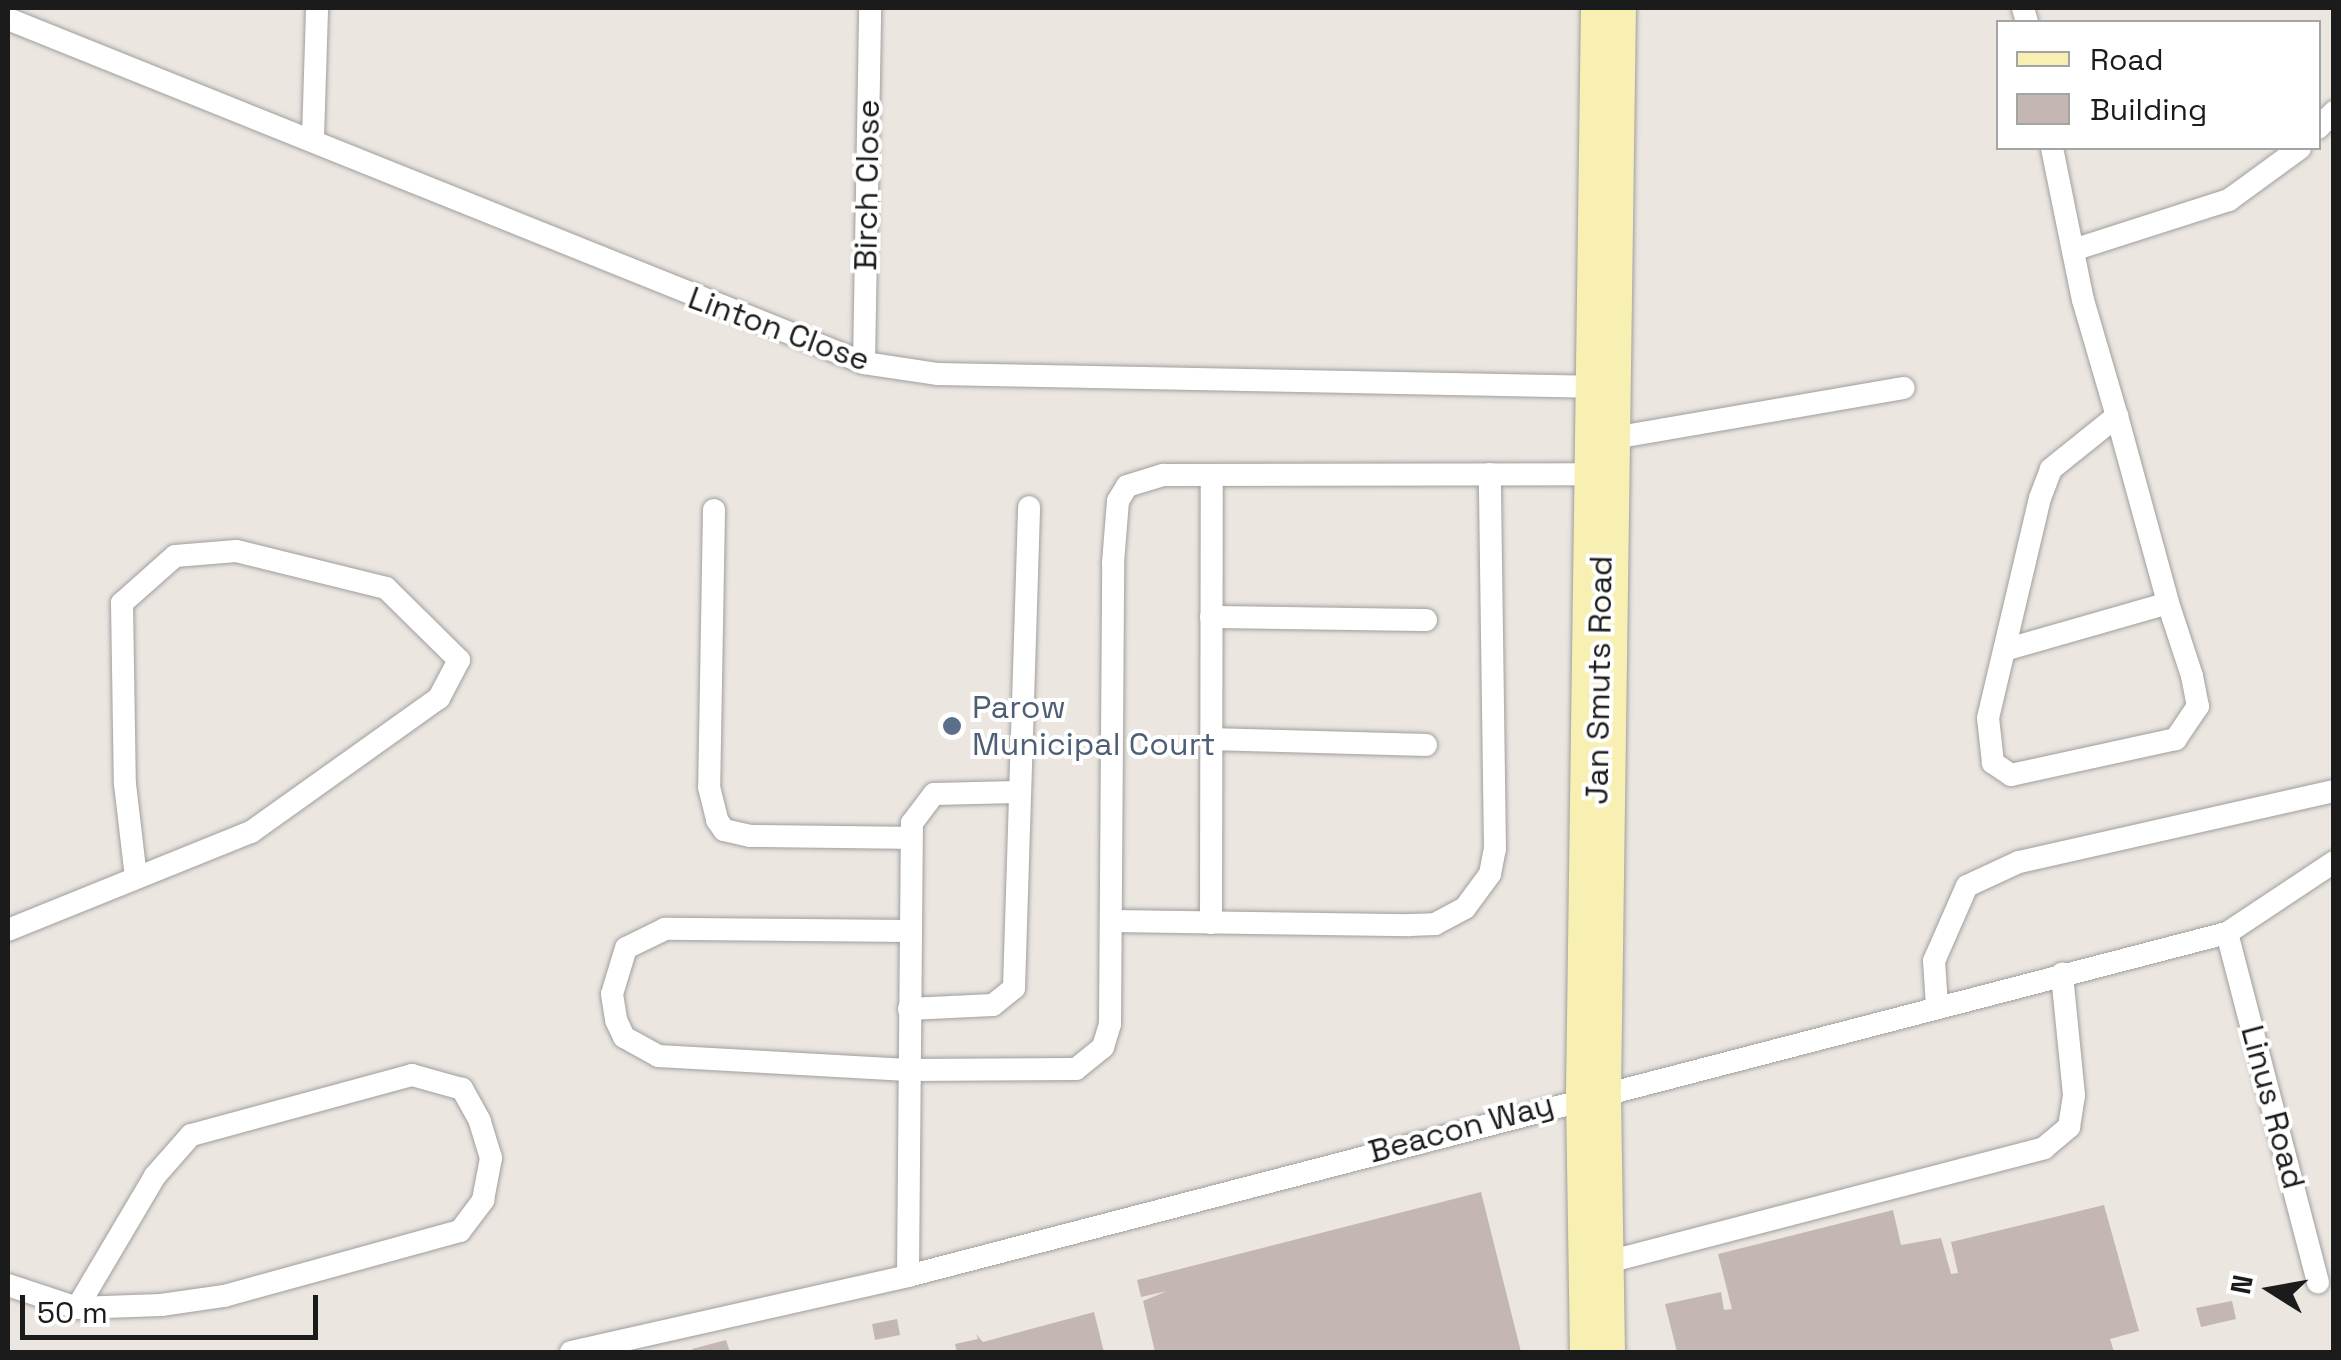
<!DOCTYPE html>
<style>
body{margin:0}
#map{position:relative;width:2341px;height:1360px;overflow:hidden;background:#ece6e0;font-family:"Space Grotesk",sans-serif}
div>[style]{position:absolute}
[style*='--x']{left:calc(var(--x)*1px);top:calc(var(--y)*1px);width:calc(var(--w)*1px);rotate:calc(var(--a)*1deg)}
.building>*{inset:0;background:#c4b7b3}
.roads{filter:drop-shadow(0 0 2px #9f9f9f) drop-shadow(0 0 2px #9f9f9f)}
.lane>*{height:22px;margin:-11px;padding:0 11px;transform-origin:11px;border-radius:11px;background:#fff}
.secondary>*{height:55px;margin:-27.5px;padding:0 27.5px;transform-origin:27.5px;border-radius:27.5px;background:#f8f0b2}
.dots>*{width:28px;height:28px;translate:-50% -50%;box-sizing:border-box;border:5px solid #fff;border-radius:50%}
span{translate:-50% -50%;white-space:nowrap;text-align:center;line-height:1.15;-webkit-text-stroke:8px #fff;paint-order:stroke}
.street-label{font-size:32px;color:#1b1b1b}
.service-label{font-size:32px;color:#4e5e75}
.left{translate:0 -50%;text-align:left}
.frame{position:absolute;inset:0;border:10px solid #1b1b1b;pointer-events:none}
.legend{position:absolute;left:1996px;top:20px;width:325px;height:130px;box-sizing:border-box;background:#fff;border:2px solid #a4a4a4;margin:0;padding:12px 18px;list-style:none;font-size:30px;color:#1b1b1b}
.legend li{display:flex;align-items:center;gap:20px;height:50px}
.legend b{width:50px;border:2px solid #a4a4a4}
.north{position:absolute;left:2221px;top:1240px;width:100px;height:100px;-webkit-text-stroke:8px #fff;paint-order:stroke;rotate:281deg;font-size:28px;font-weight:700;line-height:40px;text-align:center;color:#1b1b1b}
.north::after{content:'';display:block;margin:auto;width:35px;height:45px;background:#1b1b1b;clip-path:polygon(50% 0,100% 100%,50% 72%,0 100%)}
.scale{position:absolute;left:20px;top:1295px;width:298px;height:45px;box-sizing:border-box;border:5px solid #1b1b1b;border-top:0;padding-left:12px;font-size:30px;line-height:35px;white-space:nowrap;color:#1b1b1b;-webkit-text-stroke:8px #fff;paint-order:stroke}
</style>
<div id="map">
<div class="building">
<div style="clip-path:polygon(1481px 1192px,1521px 1352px,1155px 1352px,1143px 1301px,1167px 1291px,1141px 1297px,1137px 1280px)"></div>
<div style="clip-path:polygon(2104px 1205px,2139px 1331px,2110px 1339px,2114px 1352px,1677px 1352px,1665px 1304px,1721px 1292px,1724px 1310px,1732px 1309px,1718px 1254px,1893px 1210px,1901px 1245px,1941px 1238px,1951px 1274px,1958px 1273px,1951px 1242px)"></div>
<div style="clip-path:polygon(2232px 1301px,2236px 1319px,2201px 1327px,2196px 1308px)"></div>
<div style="clip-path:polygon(1094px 1312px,1104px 1352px,957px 1352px,955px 1344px,978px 1339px,976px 1334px,983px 1342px)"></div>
<div style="clip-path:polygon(897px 1319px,900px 1335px,875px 1340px,872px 1324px)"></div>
<div style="clip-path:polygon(726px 1340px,730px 1352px,693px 1352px,692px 1349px)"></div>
</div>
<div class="roads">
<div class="lane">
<div style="--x:2023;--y:8;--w:15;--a:74"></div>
<div style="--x:8;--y:19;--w:923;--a:21.89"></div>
<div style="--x:864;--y:363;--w:75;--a:8.5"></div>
<div style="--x:938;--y:374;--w:665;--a:1.12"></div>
<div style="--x:2318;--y:128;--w:23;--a:-45"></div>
<div style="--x:313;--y:138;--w:130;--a:-88.2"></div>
<div style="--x:2052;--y:148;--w:155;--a:78.5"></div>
<div style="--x:2083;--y:300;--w:121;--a:73.7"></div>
<div style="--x:2117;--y:416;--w:194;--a:74.7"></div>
<div style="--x:2168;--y:603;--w:77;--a:71.8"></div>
<div style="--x:2192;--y:676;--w:31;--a:79"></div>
<div style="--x:2198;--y:706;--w:40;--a:124"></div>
<div style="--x:2176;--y:739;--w:169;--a:167.7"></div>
<div style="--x:2011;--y:775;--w:22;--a:-146"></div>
<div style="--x:1993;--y:763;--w:45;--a:-96.3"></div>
<div style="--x:1988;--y:718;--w:226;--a:-76.7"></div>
<div style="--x:2040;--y:498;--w:31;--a:-69"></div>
<div style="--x:2051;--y:469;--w:85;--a:-38.8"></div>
<div style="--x:2073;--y:250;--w:164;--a:-17.8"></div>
<div style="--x:2229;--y:200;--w:88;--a:-36.2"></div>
<div style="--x:864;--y:363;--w:355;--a:-89"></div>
<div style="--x:1602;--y:440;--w:306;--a:-9.8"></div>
<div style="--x:714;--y:510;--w:277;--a:91"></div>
<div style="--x:709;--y:787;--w:34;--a:76"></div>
<div style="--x:717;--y:820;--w:12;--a:55"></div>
<div style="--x:724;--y:830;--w:27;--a:13"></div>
<div style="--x:750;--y:836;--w:159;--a:0.7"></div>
<div style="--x:1211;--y:617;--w:215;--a:0.8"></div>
<div style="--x:2008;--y:649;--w:166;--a:-16"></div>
<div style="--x:1211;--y:739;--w:215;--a:1.6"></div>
<div style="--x:1112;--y:921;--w:298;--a:0.8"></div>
<div style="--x:1410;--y:925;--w:25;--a:-2"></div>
<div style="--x:1435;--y:924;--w:34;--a:-28"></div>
<div style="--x:1465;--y:908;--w:42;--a:-53.7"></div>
<div style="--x:1490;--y:874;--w:25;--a:-79"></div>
<div style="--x:1495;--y:849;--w:375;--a:-90.8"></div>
<div style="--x:1211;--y:923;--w:448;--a:-89.9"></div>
<div style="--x:8;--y:930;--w:262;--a:-22"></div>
<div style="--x:251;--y:832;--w:231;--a:-35.5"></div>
<div style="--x:439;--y:698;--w:43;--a:-62.2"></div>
<div style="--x:459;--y:660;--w:103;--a:-135.4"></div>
<div style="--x:386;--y:588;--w:154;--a:-166.1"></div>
<div style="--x:236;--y:551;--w:61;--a:175.3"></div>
<div style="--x:175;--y:556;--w:71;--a:138.4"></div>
<div style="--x:122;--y:603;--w:181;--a:89.1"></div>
<div style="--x:125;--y:784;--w:94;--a:83.3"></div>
<div style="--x:910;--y:931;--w:245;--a:-179.5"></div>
<div style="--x:665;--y:929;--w:43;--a:154"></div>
<div style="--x:626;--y:948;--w:48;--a:106.9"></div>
<div style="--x:612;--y:994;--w:26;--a:81"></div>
<div style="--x:616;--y:1020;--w:19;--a:65"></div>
<div style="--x:624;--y:1037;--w:39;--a:29"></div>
<div style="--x:658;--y:1056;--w:250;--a:3.2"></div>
<div style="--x:908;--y:1070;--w:168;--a:-0.3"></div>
<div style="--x:1076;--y:1069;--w:35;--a:-39"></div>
<div style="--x:1103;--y:1047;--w:24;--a:-73"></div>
<div style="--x:1110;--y:1024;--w:461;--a:-89.6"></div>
<div style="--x:1113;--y:563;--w:62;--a:-85.4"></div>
<div style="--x:1118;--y:501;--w:17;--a:-59"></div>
<div style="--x:1127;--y:486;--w:38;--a:-17"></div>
<div style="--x:1163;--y:475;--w:439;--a:-0.1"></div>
<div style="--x:2227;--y:933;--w:361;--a:75.4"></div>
<div style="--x:1937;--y:1006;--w:45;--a:-93.8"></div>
<div style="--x:1934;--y:961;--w:82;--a:-66.3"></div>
<div style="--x:1967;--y:886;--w:57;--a:-24.8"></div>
<div style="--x:2019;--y:862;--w:323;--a:-12.7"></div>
<div style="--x:909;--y:1009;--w:84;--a:-2.7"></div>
<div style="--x:993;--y:1005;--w:27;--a:-39"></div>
<div style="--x:1014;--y:988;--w:481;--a:-88.2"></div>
<div style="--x:1596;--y:1265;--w:463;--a:-14.6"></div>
<div style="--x:2044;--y:1148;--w:33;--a:-40"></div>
<div style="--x:2069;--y:1127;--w:32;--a:-81"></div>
<div style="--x:2074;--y:1095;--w:122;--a:-95.7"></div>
<div style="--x:908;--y:1276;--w:453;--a:-89.5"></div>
<div style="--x:912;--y:823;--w:36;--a:-53"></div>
<div style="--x:934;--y:794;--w:83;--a:-1.4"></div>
<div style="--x:8;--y:1285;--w:73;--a:18.4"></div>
<div style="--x:77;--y:1308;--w:84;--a:-2"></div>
<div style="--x:161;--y:1305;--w:64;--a:-8.1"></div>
<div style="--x:224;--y:1296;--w:245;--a:-15.4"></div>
<div style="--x:460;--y:1231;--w:39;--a:-53"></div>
<div style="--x:483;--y:1200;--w:43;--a:-79.2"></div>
<div style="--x:491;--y:1158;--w:39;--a:-107"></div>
<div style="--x:480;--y:1121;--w:37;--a:-119"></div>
<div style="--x:462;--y:1089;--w:52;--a:-164.4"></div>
<div style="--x:412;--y:1075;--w:229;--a:164.8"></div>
<div style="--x:191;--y:1135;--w:55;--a:131.3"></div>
<div style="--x:155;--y:1176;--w:153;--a:120.6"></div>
<div style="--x:571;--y:1352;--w:345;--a:-12.7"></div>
<div style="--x:908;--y:1276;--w:1363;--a:-14.58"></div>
<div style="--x:2227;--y:933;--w:128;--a:-33.6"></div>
</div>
<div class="secondary">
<div style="--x:1597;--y:1352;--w:259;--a:-90.9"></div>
<div style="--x:1593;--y:1093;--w:1085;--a:-89.21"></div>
</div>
</div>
<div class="dots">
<div style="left:952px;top:726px;background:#5c6f8a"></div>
</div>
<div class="street-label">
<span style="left:867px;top:185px;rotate:-89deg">Birch Close</span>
<span style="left:779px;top:329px;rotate:20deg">Linton Close</span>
<span style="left:1599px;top:680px;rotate:-89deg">Jan Smuts Road</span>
<span style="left:2273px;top:1107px;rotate:75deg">Linus Road</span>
<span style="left:1461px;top:1128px;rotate:-15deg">Beacon Way</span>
</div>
<div class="service-label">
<span class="left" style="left:972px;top:726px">Parow<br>Municipal Court</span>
</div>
<div class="frame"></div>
<ul class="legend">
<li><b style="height:12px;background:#f8f0b2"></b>Road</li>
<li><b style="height:28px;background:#c4b7b3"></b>Building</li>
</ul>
<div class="north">N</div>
<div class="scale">50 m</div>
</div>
